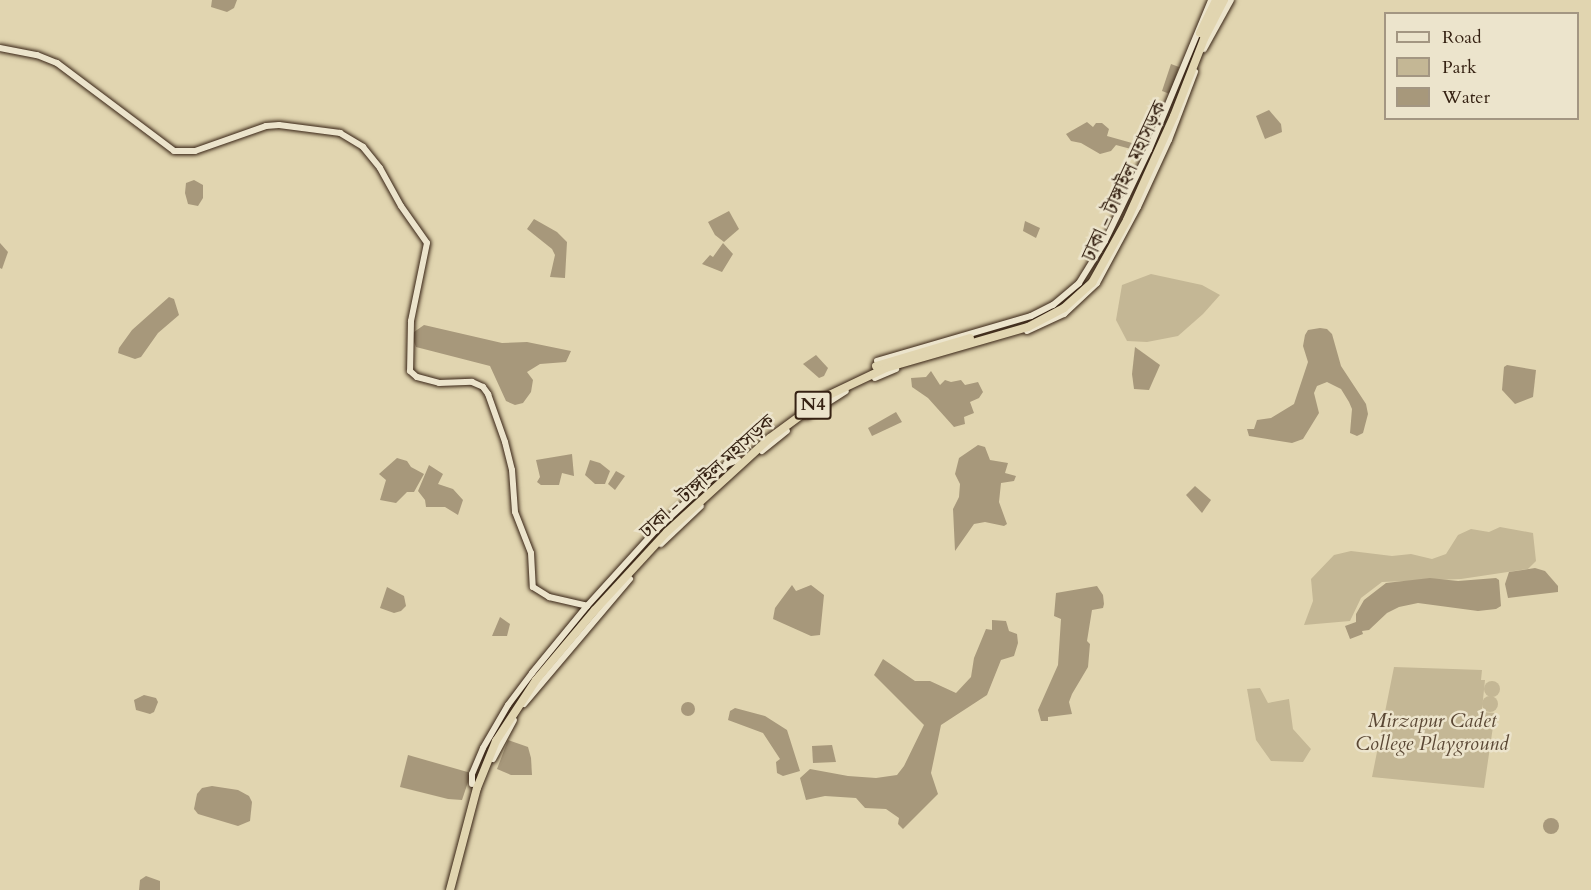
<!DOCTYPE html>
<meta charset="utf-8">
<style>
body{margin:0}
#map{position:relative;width:1591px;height:890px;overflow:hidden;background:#e1d5b0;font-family:Cardo,"Noto Serif Bengali",serif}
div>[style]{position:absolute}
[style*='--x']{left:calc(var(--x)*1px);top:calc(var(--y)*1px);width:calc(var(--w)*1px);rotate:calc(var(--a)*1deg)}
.green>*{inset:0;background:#c4b795}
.round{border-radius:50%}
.water>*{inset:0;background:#a7987b}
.roads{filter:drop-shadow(0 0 2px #362213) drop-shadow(0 0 2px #362213)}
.secondary>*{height:6px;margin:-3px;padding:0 3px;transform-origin:3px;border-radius:3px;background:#ece4cc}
.highway>*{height:8px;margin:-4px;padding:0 4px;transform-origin:4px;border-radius:4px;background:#e1d5b0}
span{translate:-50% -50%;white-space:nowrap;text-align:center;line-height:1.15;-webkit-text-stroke:5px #ece4cc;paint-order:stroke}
.shield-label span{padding:2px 4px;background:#ece4cc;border:2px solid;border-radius:4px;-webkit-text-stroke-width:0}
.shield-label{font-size:18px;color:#362213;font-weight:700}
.street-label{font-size:20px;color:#362213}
.park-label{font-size:20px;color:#5a4734;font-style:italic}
.legend{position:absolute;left:1384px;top:12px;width:195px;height:108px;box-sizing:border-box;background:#ece4cc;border:2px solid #a39682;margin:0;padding:8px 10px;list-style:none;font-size:18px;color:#362213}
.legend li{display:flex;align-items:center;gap:12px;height:30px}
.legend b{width:30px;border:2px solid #a39682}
</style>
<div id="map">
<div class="green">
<div style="clip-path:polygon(1151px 274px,1202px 285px,1220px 295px,1203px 314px,1178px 336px,1147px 342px,1127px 341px,1116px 320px,1122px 285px)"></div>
<div style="clip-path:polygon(1500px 527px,1533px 533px,1536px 561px,1528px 569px,1461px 579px,1382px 582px,1361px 598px,1350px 621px,1304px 625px,1313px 601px,1311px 579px,1334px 555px,1351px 551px,1392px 556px,1411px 554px,1432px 559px,1446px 554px,1458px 535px,1471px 529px,1489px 532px)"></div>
<div style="clip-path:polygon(1394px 667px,1482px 670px,1481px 680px,1485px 680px,1481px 719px,1485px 719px,1482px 718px,1482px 712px,1495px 713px,1484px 788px,1372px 777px)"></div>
<div class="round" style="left:1484px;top:681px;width:16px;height:16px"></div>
<div style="clip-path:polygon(1260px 688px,1268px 703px,1289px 699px,1293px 729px,1311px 749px,1303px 762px,1271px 761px,1256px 740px,1247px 689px)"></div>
<div class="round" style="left:1482px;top:696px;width:16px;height:16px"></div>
</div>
<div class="water">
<div style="clip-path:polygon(212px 0,237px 0,234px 8px,227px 12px,211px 7px)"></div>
<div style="clip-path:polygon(1171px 64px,1179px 67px,1170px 94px,1162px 91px)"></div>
<div style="clip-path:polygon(1269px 110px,1281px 124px,1282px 132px,1265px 139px,1256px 116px)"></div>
<div style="clip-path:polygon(1087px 122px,1093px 127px,1096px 123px,1102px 123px,1109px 129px,1107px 136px,1132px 143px,1131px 149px,1116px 145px,1111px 151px,1100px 154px,1081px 143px,1071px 141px,1066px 134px)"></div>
<div style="clip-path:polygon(194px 180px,203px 185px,203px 198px,198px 206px,188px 204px,185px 193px,186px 183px)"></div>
<div style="clip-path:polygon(729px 211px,739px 229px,724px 242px,715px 235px,708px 222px)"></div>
<div style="clip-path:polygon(534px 219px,557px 232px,567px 242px,565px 278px,550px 277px,555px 255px,552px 249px,527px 229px)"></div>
<div style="clip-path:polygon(1025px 221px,1040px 228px,1036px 238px,1023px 231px)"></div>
<div style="clip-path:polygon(0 243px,8px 252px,2px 269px,0 268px)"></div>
<div style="clip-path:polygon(723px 243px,733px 254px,722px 272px,702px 264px,710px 255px,713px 257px)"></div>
<div style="clip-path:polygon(169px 297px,174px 299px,179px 315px,158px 333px,141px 357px,135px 359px,118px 353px,119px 348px,132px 330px)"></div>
<div style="clip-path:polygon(424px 325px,502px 343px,527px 342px,571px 351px,566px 362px,540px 364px,527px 372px,533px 380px,531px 392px,523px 403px,515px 405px,506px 401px,490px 366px,416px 347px,412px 337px,414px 332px)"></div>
<div style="clip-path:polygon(1320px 328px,1327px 329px,1332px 334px,1341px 366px,1366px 404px,1368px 414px,1363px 433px,1357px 436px,1350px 433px,1352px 409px,1349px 402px,1341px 389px,1327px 382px,1317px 386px,1314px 393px,1319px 413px,1303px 439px,1292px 443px,1249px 436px,1247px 429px,1254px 429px,1257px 420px,1271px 418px,1294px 404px,1308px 362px,1303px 346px,1305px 335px,1308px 330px)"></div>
<div style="clip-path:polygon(1135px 347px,1160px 365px,1149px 390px,1134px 389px,1132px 374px)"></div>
<div style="clip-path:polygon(816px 355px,828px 368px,824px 376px,819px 378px,803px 364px)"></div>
<div style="clip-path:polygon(1507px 365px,1536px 370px,1533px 397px,1515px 404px,1502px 390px,1504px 367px)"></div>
<div style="clip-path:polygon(931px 371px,940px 385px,945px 380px,951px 382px,961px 380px,965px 385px,978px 382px,983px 392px,979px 398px,970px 402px,974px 413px,964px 417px,965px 424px,954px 427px,928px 398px,912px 387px,911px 378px,926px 377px)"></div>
<div style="clip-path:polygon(896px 412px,902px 422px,872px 436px,868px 428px)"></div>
<div style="clip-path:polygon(978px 445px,985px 447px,990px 460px,1008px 463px,1005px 473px,1016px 476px,1014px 481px,1001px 483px,999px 502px,1007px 524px,1004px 526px,985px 522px,974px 524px,955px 551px,953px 509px,959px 497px,960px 484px,955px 474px,959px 458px)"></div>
<div style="clip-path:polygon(572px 454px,574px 476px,562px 473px,559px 485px,541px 485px,537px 482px,540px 477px,536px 460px)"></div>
<div style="clip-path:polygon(397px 458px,407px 461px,411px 467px,424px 474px,414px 492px,407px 492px,396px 503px,380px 500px,386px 480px,379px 474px)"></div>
<div style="clip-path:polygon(590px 460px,600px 463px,610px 471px,605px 484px,595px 484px,585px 475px)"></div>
<div style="clip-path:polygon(429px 465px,443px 474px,438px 484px,453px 489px,463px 500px,458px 515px,445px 507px,426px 507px,425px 500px,418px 491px)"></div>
<div style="clip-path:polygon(616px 471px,625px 476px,615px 490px,608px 484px)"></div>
<div style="clip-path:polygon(1195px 486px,1211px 500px,1202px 513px,1186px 495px)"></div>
<div style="clip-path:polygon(1535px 568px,1545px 571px,1558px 586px,1558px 592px,1508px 598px,1505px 584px,1509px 572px)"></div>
<div style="clip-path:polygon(1430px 578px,1458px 581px,1496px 578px,1499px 580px,1501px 606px,1496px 609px,1478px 611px,1418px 603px,1399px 607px,1387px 613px,1369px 630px,1362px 631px,1363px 634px,1350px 639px,1345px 626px,1356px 622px,1356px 614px,1364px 600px,1386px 583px)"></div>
<div style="clip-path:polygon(792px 585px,796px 591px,811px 585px,824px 595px,820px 635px,811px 636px,773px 619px,775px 608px)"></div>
<div style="clip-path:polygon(1097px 586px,1103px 595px,1104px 604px,1103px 608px,1092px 610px,1087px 641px,1090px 644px,1088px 667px,1072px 694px,1069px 702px,1072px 714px,1048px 717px,1048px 721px,1041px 721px,1038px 710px,1058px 665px,1061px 619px,1054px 616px,1056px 593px)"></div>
<div style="clip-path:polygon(387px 587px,404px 596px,406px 606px,401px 611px,394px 613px,380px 608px)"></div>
<div style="clip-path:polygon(500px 617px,510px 624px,507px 636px,492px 636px)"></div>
<div style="clip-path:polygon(992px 620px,1006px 621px,1009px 631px,1017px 634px,1018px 643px,1014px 656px,1001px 660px,987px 695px,941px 725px,931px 773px,938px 794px,903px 829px,898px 824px,899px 818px,886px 809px,865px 808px,856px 798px,825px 796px,806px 800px,800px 778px,810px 769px,848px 776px,876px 778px,897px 775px,904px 766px,924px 725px,874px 675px,883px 659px,915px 681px,930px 681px,956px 693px,971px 677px,974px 658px,986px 629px,992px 630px)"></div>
<div style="clip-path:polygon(144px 695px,156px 698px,158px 702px,154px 712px,150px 714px,136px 710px,134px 700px)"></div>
<div class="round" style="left:681px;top:702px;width:14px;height:14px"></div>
<div style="clip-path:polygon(735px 708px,765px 716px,787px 730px,800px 771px,783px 776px,777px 773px,776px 762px,780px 759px,763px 733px,728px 720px,730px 711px)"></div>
<div style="clip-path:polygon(508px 740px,528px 747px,531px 758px,532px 775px,511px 775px,497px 769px)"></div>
<div style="clip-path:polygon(832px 745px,836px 762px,813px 763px,812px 746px)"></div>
<div style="clip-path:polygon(408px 755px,471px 773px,462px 800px,448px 799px,400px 787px)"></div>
<div style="clip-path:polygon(212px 786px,238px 790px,249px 796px,252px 802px,250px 821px,238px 826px,198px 814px,194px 809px,197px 794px,202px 788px)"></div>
<div class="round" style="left:1543px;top:818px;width:16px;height:16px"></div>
<div style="clip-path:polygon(146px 876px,160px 881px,160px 890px,139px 890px,140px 880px)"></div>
</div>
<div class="roads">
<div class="secondary">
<div style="--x:0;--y:48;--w:38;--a:11"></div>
<div style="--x:37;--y:55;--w:22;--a:22"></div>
<div style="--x:57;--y:63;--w:146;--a:36.9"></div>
<div style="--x:174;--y:151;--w:21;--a:0"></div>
<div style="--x:195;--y:151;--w:75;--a:-19.4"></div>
<div style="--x:266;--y:126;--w:13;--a:-4"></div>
<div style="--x:279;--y:125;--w:62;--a:7.5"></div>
<div style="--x:340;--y:133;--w:27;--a:31"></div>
<div style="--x:363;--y:147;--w:27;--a:51"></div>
<div style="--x:380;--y:168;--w:43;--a:61.1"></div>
<div style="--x:401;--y:206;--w:45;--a:54.9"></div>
<div style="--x:427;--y:243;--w:80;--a:101.6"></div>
<div style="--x:411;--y:321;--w:50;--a:91.1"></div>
<div style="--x:410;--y:371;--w:9;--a:41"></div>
<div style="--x:417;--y:377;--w:23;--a:15"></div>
<div style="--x:439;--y:383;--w:33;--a:-2"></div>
<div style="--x:472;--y:382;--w:12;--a:24"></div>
<div style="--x:483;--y:387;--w:9;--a:54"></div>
<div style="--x:488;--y:394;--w:51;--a:70.5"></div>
<div style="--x:505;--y:442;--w:29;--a:76"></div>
<div style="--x:512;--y:470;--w:42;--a:85.9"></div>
<div style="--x:515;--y:512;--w:44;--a:68.7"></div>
<div style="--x:531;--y:553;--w:34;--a:87"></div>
<div style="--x:533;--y:587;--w:19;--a:32"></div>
<div style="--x:549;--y:597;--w:39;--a:13"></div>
<div style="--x:1204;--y:49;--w:56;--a:-61.1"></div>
<div style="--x:1027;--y:331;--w:41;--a:-24.7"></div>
<div style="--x:1064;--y:314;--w:45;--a:-43.2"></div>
<div style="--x:1097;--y:283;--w:86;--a:-61.7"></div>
<div style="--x:1138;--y:207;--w:74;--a:-65.2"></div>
<div style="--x:1169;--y:140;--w:73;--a:-69.1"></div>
<div style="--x:877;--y:361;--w:160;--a:-16.3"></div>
<div style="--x:1031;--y:316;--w:25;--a:-27"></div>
<div style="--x:1053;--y:305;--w:34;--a:-40"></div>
<div style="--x:1079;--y:283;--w:49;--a:-58.2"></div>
<div style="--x:1105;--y:241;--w:101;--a:-64.2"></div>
<div style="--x:1149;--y:150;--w:162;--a:-67.5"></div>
<div style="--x:875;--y:378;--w:23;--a:-23"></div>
<div style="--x:807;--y:416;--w:46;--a:-32.7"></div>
<div style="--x:762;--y:451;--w:32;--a:-39"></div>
<div style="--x:661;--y:544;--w:55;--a:-43.5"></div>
<div style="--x:524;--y:704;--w:164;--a:-49.7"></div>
<div style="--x:493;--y:759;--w:44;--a:-61.7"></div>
<div style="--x:472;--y:784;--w:10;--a:-90"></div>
<div style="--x:472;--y:774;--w:28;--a:-67"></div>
<div style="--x:483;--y:748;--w:50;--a:-59.8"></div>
<div style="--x:508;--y:705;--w:40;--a:-53"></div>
<div style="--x:532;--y:673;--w:87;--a:-50.6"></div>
<div style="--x:587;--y:606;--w:101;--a:-47.8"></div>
<div style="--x:655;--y:531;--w:98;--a:-42.9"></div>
<div style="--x:727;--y:464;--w:12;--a:-20"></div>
</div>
<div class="highway">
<div style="--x:1200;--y:33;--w:37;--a:-64"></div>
<div style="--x:876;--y:366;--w:98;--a:-16.6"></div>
<div style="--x:450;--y:890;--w:106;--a:-75.2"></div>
<div style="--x:477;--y:788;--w:51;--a:-68"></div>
<div style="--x:496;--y:741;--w:73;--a:-56.7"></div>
<div style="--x:536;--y:680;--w:92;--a:-49.9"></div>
<div style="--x:595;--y:610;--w:106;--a:-47.3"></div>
<div style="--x:667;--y:532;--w:139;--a:-42.4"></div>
<div style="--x:770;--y:438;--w:71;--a:-36.4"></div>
<div style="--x:827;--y:396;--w:65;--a:-25.4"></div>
<div style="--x:886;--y:368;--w:148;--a:-16.1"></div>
<div style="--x:1028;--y:327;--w:41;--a:-27.8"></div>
<div style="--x:1064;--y:308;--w:38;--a:-42"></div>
<div style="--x:1092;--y:283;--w:72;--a:-60.9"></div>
<div style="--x:1127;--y:220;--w:114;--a:-65.7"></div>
<div style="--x:1174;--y:116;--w:83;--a:-68.7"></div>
<div style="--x:1204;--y:39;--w:44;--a:-62.9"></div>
</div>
</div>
<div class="shield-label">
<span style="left:813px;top:405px">N4</span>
</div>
<div class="street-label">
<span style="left:1124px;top:181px;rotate:-65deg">ঢাকা - টাঙ্গাইল মহাসড়ক</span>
<span style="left:707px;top:476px;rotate:-42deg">ঢাকা - টাঙ্গাইল মহাসড়ক</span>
</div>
<div class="park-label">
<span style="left:1432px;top:732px">Mirzapur Cadet<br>College Playground</span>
</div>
<ul class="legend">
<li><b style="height:8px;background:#ece4cc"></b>Road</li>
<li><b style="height:16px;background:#c4b795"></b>Park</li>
<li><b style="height:16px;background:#a7987b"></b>Water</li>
</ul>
</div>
